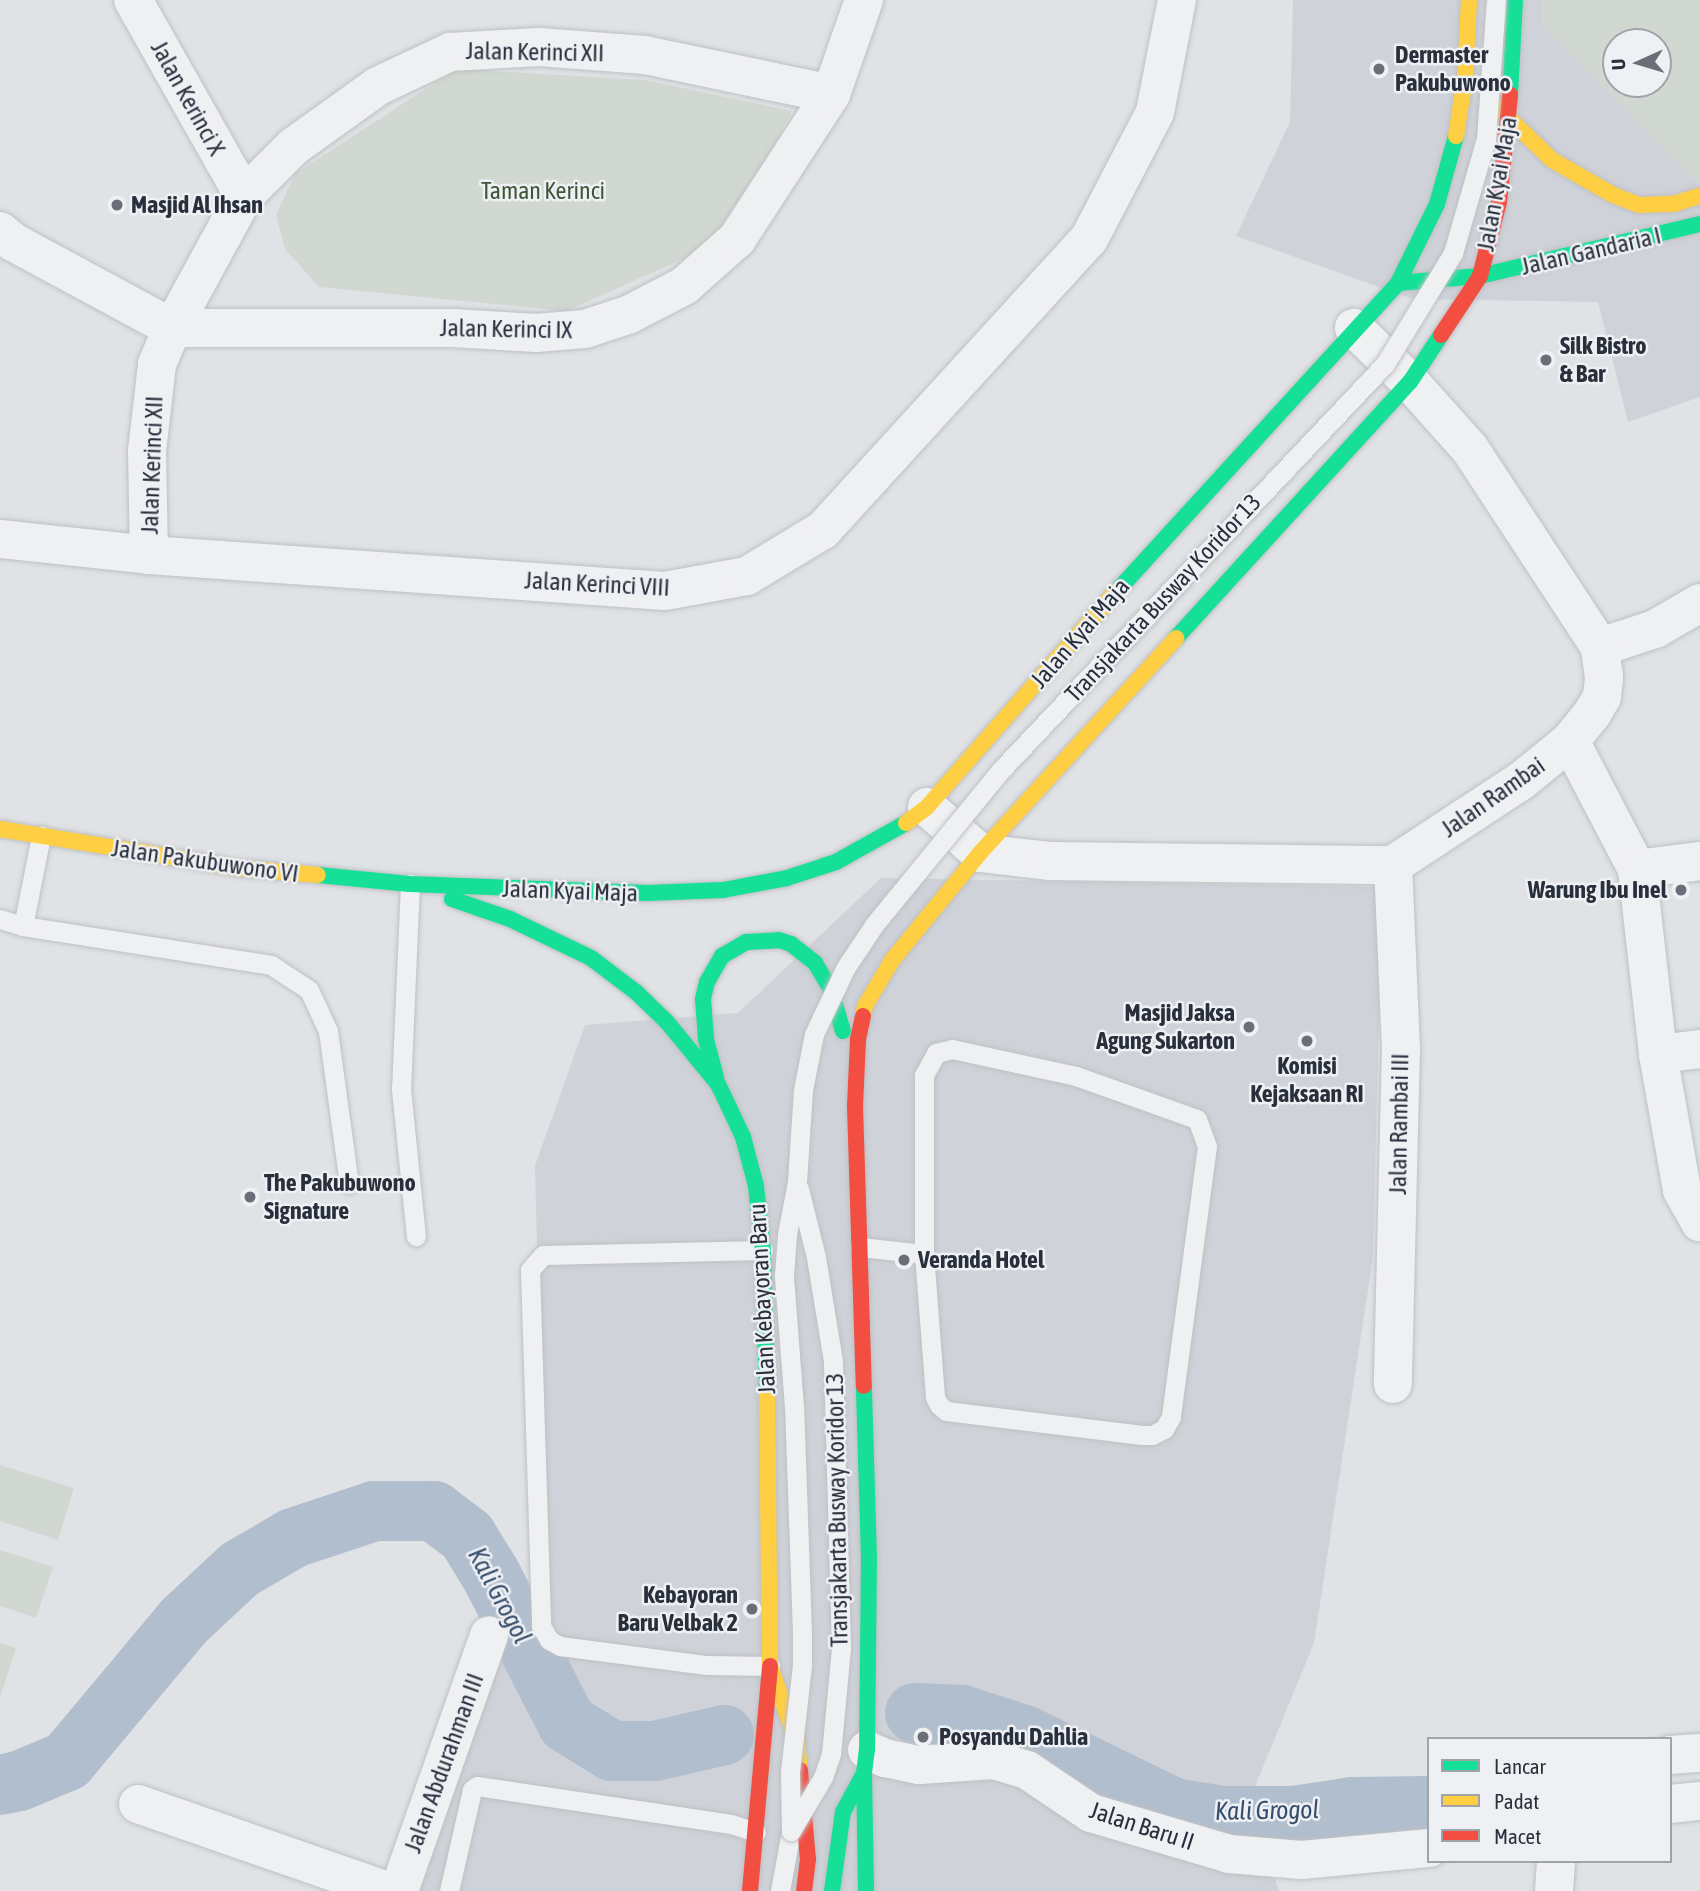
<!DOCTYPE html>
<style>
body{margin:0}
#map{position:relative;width:1700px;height:1891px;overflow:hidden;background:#e0e2e5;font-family:"Asap Condensed",sans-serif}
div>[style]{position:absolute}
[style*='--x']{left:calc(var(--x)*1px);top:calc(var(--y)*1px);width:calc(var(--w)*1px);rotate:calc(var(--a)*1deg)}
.built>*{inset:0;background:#cfd2d8}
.green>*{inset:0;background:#d1d8d1}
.river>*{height:60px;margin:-30px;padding:0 30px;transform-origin:30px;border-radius:30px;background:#b0bece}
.roads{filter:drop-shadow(0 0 2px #bec0c3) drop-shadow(0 0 2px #bec0c3)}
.lane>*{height:19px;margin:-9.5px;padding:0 9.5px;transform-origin:9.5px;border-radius:9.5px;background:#eff0f2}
.street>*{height:38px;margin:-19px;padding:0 19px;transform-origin:19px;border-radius:19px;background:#eff0f2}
.fast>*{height:16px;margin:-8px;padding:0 8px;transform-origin:8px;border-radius:8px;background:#16e098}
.slow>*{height:16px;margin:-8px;padding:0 8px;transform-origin:8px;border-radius:8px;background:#ffcf43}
.jam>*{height:16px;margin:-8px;padding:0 8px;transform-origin:8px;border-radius:8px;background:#f24e42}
.bridges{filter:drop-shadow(0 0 2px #bec0c3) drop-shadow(0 0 2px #bec0c3)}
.lane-bridge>*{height:19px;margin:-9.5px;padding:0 9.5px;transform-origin:9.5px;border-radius:9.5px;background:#eff0f2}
.dots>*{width:19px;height:19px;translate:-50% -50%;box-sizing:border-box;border:4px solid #eef0f4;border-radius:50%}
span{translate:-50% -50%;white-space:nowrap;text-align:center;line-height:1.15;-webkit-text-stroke:5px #eef0f4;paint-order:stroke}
.street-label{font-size:24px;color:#29303c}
.poi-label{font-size:24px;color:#29303c;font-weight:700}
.left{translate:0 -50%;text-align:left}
.right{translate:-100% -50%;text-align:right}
.park-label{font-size:24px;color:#3d5737}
.water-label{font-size:26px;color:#364e6d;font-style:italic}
.legend{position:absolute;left:1427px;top:1737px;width:245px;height:126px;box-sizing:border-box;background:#eef0f4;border:2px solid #9fa3aa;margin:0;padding:9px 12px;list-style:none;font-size:21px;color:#29303c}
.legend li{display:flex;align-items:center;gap:14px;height:35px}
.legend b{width:35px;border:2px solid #9fa3aa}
.north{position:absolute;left:1602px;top:28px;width:70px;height:70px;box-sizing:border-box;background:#eef0f4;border:2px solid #9fa3aa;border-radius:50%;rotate:266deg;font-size:19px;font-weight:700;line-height:28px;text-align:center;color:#29303c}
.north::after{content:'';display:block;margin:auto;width:24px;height:32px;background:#696e77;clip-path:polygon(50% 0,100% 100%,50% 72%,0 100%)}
</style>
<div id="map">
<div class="built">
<div style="clip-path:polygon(evenodd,1293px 0,1700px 0,1700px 397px,1628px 422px,1598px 302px,1413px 299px,1236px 236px,1290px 122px,1293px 0,1616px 42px,1658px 42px,1658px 84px,1616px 84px,1616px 42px)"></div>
<div style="clip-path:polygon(881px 878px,1382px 887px,1373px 1257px,1314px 1643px,1249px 1801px,1279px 1891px,396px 1891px,468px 1650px,547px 1646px,535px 1166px,585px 1025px,738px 1013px)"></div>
</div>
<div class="green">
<div style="clip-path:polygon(evenodd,1542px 0,1700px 0,1700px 185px,1541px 25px,1542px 0,1616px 42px,1658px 42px,1658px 84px,1616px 84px,1616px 42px)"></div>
<div style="clip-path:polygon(456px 69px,645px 80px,792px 111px,725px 240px,567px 311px,319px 287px,285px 249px,276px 215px,295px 174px)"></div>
<div style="clip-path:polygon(0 1465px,74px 1488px,58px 1540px,0 1521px)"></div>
<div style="clip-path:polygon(0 1550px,53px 1567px,36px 1618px,0 1606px)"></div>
<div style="clip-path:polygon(0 1643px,16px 1648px,0 1698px)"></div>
</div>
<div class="river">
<div style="--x:915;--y:1713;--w:47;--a:2.4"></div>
<div style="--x:962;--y:1715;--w:65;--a:17.9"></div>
<div style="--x:1024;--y:1735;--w:167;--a:26"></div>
<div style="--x:1174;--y:1808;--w:50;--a:9.3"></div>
<div style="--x:1223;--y:1816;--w:71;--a:0"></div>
<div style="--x:1294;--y:1816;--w:60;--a:-8.7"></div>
<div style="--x:1353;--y:1807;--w:76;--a:-0.8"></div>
<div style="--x:0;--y:1785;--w:19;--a:-12"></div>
<div style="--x:19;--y:1781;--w:52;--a:-22.6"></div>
<div style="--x:67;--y:1761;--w:182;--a:-50.1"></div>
<div style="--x:184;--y:1621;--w:76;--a:-42.9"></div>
<div style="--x:240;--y:1569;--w:61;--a:-30.3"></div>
<div style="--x:293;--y:1538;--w:85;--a:-18.4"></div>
<div style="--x:374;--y:1511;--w:60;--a:0"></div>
<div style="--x:434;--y:1511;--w:41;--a:37.1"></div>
<div style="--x:467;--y:1536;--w:46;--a:58.4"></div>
<div style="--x:491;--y:1575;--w:166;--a:62.8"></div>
<div style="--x:567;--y:1723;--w:53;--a:31.9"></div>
<div style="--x:612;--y:1751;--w:43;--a:0"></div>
<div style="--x:655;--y:1751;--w:71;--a:-13.1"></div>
</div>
<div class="roads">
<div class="lane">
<div style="--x:410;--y:884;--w:205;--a:92.5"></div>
<div style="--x:401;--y:1089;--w:148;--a:84.2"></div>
<div style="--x:0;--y:919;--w:24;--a:17"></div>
<div style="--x:23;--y:926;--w:251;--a:8.9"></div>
<div style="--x:271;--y:965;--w:45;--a:33.3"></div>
<div style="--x:309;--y:990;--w:45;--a:65.1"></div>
<div style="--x:328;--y:1031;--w:154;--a:82.2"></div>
<div style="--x:23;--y:926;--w:92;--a:-78.7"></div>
<div style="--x:952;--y:1049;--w:127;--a:12.3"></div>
<div style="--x:1076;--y:1076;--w:128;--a:19.6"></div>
<div style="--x:1197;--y:1119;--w:29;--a:70"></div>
<div style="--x:1207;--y:1146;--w:273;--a:97.6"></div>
<div style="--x:1171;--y:1417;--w:14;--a:120"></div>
<div style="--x:1164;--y:1429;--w:13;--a:153"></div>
<div style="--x:1152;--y:1435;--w:10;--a:180"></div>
<div style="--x:1142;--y:1435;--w:197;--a:-173"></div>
<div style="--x:946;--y:1411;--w:9;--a:-139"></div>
<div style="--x:939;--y:1405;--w:9;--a:-117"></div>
<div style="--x:935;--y:1397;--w:143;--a:-94.4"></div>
<div style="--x:924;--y:1254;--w:179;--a:-90"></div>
<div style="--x:924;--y:1075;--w:25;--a:-61"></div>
<div style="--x:936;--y:1053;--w:16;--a:-14"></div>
<div style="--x:860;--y:1247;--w:64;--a:6.2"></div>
<div style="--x:763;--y:1250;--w:220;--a:178.7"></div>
<div style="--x:543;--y:1255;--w:20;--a:131"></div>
<div style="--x:530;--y:1270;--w:356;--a:88.2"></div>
<div style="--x:541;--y:1626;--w:16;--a:60"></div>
<div style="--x:549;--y:1640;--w:13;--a:29"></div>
<div style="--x:560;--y:1646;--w:148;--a:7.4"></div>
<div style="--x:707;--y:1665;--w:63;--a:0.9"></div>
<div style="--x:449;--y:1891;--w:104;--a:-77.2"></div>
<div style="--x:472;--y:1790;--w:6;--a:-39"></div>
<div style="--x:477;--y:1786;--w:257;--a:8.5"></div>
<div style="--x:731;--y:1824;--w:26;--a:18"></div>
<div style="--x:780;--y:1891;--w:61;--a:-79.6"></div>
</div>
<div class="street">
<div style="--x:133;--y:0;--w:225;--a:60.5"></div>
<div style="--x:0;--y:231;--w:17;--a:40"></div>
<div style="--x:13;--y:242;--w:181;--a:28.4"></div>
<div style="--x:172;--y:328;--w:281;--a:0"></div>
<div style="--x:453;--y:328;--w:83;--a:3.4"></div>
<div style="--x:536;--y:333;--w:49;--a:-4.7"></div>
<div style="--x:585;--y:329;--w:47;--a:-18.4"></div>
<div style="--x:630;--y:314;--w:61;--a:-27.4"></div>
<div style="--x:684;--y:286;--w:71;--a:-41.6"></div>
<div style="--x:737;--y:239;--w:173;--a:-57"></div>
<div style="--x:831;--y:94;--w:100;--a:-70.7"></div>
<div style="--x:0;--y:539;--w:150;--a:6.1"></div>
<div style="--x:149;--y:555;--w:517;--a:3.99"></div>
<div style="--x:665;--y:591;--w:83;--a:-10.4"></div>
<div style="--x:747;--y:576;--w:89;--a:-31.2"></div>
<div style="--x:823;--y:530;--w:394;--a:-47.6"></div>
<div style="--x:1089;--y:239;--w:143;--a:-62.5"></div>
<div style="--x:1155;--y:112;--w:114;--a:-78.9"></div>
<div style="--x:149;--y:555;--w:104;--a:-91.1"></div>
<div style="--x:147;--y:451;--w:88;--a:-83.4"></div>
<div style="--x:157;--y:364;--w:39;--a:-67"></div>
<div style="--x:172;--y:328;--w:150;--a:-61.4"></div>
<div style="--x:244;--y:196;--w:69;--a:-45"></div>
<div style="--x:293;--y:147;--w:105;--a:-35.7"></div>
<div style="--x:378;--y:86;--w:80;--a:-25.3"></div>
<div style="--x:450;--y:52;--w:89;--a:-3.2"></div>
<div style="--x:539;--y:47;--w:106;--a:4.3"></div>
<div style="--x:645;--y:55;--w:190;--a:11.8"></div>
<div style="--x:1600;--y:647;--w:58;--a:-18.1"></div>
<div style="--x:1655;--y:629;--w:52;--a:-30"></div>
<div style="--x:1570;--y:741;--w:144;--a:62.4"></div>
<div style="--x:1637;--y:869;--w:186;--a:83.5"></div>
<div style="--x:1658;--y:1054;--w:138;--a:80"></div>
<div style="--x:1682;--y:1190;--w:37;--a:61"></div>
<div style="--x:927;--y:807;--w:70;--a:41"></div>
<div style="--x:980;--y:853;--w:69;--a:6.6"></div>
<div style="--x:1049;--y:861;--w:344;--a:0.7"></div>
<div style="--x:1393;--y:865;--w:153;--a:-33.3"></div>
<div style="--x:1521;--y:781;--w:63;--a:-39.2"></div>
<div style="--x:1570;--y:741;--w:35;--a:-51"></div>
<div style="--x:1592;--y:714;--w:20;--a:-60"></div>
<div style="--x:1602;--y:697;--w:20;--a:-84"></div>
<div style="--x:1604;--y:677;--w:30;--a:-98"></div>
<div style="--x:1600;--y:647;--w:237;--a:-123.3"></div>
<div style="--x:1470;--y:449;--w:90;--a:-131.8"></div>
<div style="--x:1410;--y:382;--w:78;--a:-136"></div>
<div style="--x:1393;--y:865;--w:183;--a:87.5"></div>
<div style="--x:1401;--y:1048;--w:336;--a:91.4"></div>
<div style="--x:1637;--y:869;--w:64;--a:-7.2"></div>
<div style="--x:1658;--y:1054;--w:42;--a:-6.8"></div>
<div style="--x:867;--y:1750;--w:20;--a:24"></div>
<div style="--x:885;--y:1758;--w:35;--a:12"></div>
<div style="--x:919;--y:1765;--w:75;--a:-3.8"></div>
<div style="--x:994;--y:1760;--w:34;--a:17"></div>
<div style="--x:1027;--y:1770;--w:77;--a:33.9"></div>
<div style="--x:1091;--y:1813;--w:144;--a:16.5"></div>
<div style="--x:1229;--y:1854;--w:73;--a:4.7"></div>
<div style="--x:1302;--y:1860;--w:128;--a:-5.4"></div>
<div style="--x:1670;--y:1755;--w:30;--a:-4"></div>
<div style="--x:138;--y:1804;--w:265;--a:19.2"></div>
<div style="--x:1670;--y:1804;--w:30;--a:-6"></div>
<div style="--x:399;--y:1891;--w:271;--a:-70.6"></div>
<div style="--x:1554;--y:1891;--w:30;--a:-86"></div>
</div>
<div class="fast">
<div style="--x:1510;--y:95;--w:95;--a:-87"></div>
<div style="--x:1398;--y:283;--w:82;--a:-4.9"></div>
<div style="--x:1480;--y:276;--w:226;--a:-13.3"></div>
<div style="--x:1117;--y:591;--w:417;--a:-47.6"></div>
<div style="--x:1398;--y:283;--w:88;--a:-63.7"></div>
<div style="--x:1437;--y:204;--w:71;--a:-74.4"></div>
<div style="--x:1176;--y:638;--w:347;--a:-47.6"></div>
<div style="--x:1410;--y:382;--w:56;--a:-56.6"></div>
<div style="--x:318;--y:875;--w:92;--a:5.6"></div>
<div style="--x:410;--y:884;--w:237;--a:2.2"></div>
<div style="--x:647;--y:893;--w:76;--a:-2.3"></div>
<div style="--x:723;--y:890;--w:65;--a:-10.6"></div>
<div style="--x:787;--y:878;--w:52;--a:-18.1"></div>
<div style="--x:836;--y:862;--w:80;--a:-29.1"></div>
<div style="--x:452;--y:899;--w:61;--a:19"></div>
<div style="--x:510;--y:919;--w:90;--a:25.7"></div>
<div style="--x:591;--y:958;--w:56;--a:37.1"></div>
<div style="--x:636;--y:992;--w:43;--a:44.1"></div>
<div style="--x:667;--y:1022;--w:80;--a:50.6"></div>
<div style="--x:718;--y:1084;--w:59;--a:64.7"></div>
<div style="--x:743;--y:1137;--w:51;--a:75.1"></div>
<div style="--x:756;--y:1186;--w:64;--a:83.8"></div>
<div style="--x:763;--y:1250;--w:141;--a:88.4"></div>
<div style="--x:716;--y:1077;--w:39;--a:-105"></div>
<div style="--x:706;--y:1039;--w:40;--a:-94.3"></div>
<div style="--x:703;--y:999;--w:17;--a:-77"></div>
<div style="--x:707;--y:982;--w:30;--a:-60"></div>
<div style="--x:722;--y:956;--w:28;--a:-30"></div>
<div style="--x:746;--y:942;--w:33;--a:-3"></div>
<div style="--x:779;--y:940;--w:13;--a:18"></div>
<div style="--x:791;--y:944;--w:31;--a:38"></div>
<div style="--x:815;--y:963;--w:29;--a:59"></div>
<div style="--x:830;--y:988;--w:45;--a:73.2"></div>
<div style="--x:864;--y:1773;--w:118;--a:89"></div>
<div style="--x:832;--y:1891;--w:80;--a:-82.1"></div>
<div style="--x:843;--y:1812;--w:44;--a:-61.7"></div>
<div style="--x:864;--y:1773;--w:23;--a:-83"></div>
<div style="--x:867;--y:1750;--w:191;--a:-89.4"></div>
<div style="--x:869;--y:1559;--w:173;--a:-91.7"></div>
</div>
<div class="slow">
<div style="--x:1490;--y:100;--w:86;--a:44.1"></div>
<div style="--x:1552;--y:160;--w:70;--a:29.8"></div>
<div style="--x:1613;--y:195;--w:28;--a:21"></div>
<div style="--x:1639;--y:205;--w:34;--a:-2"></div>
<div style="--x:1673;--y:204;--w:28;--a:-17"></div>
<div style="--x:1456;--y:136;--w:60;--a:-81.3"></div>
<div style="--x:1465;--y:77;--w:77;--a:-87"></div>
<div style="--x:906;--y:823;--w:26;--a:-37"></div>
<div style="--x:927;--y:807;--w:288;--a:-48.7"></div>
<div style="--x:0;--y:829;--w:241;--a:9.3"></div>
<div style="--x:238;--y:868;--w:80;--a:5"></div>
<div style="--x:863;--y:1016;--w:10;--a:-79"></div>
<div style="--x:865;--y:1006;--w:55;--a:-59.2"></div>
<div style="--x:893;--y:959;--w:137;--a:-50.6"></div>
<div style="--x:980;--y:853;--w:291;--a:-47.6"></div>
<div style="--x:767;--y:1391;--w:275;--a:89.4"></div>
<div style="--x:770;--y:1666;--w:81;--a:70.4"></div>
<div style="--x:797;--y:1742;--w:28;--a:84"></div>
</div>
<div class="jam">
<div style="--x:1441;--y:335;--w:71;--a:-56.5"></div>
<div style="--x:1480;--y:276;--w:76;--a:-75.6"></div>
<div style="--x:1499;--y:202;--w:108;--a:-84.1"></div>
<div style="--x:863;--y:1016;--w:25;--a:102"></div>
<div style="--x:858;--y:1040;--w:66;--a:92.6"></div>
<div style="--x:855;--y:1106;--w:280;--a:88.2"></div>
<div style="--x:800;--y:1770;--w:89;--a:84.9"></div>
<div style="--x:808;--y:1859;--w:32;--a:97"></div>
<div style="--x:750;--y:1891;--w:226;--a:-84.9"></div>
</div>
</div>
<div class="bridges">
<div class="lane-bridge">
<div style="--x:791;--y:1831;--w:59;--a:-91"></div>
<div style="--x:790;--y:1772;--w:108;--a:-83.6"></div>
<div style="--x:802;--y:1665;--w:32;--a:-90"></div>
<div style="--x:802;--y:1633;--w:226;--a:-92"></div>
<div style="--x:794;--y:1407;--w:131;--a:-94.4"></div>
<div style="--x:784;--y:1276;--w:42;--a:-85.9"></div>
<div style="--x:787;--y:1234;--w:53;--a:-79.1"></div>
<div style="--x:797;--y:1182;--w:92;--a:-86.3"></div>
<div style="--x:803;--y:1090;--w:57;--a:-78.9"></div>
<div style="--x:814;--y:1034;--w:74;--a:-64.5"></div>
<div style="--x:846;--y:967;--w:50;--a:-56.3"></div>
<div style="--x:874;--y:925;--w:199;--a:-50.7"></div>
<div style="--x:1000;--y:771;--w:560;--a:-46.59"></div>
<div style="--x:1385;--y:364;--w:130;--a:-58.5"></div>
<div style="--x:1453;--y:253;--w:119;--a:-73.9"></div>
<div style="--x:1486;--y:139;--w:139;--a:-85.9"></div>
<div style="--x:791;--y:1831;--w:63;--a:-59.3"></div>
<div style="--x:823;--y:1777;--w:24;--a:-71"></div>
<div style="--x:831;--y:1754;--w:105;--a:-84.6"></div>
<div style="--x:841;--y:1649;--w:288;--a:-91.6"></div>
<div style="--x:833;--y:1361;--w:105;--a:-99.3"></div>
<div style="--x:816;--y:1257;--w:70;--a:-104"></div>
</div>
</div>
<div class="dots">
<div style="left:1379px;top:69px;background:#696e77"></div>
<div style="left:117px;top:205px;background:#696e77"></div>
<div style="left:1546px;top:360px;background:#696e77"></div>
<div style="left:1681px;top:890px;background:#696e77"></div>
<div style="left:1249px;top:1027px;background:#696e77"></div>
<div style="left:1307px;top:1041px;background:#696e77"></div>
<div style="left:250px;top:1197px;background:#696e77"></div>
<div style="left:904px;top:1260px;background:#696e77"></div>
<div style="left:752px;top:1609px;background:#696e77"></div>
<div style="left:923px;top:1737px;background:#696e77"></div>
</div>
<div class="street-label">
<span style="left:535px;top:52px;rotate:1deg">Jalan Kerinci XII</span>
<span style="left:188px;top:98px;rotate:61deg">Jalan Kerinci X</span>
<span style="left:1497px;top:184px;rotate:-80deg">Jalan Kyai Maja</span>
<span style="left:1591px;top:251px;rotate:-13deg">Jalan Gandaria I</span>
<span style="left:506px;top:329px;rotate:1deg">Jalan Kerinci IX</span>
<span style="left:152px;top:465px;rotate:-88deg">Jalan Kerinci XII</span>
<span style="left:597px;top:584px;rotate:3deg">Jalan Kerinci VIII</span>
<span style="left:1163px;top:598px;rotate:-47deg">Transjakarta Busway Koridor 13</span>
<span style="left:1080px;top:633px;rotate:-49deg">Jalan Kyai Maja</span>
<span style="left:1493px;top:797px;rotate:-35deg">Jalan Rambai</span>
<span style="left:205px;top:861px;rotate:8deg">Jalan Pakubuwono VI</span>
<span style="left:570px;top:891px;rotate:2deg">Jalan Kyai Maja</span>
<span style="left:1399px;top:1124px;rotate:-89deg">Jalan Rambai III</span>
<span style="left:762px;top:1299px;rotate:-93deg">Jalan Kebayoran Baru</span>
<span style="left:837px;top:1510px;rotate:-91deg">Transjakarta Busway Koridor 13</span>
<span style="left:444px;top:1763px;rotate:-70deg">Jalan Abdurahman III</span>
<span style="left:1142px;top:1826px;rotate:18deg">Jalan Baru II</span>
</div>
<div class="poi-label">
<span class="left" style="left:1395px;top:69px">Dermaster<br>Pakubuwono</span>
<span class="left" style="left:131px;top:205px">Masjid Al Ihsan</span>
<span class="left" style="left:1560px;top:360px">Silk Bistro<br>&amp; Bar</span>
<span class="right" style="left:1667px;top:890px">Warung Ibu Inel</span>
<span class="right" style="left:1235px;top:1027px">Masjid Jaksa<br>Agung Sukarton</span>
<span style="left:1307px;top:1080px">Komisi<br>Kejaksaan RI</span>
<span class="left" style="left:264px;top:1197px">The Pakubuwono<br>Signature</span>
<span class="left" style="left:918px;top:1260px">Veranda Hotel</span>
<span class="right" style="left:738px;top:1609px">Kebayoran<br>Baru Velbak 2</span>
<span class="left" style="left:939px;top:1737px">Posyandu Dahlia</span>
</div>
<div class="park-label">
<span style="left:543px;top:191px">Taman Kerinci</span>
</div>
<div class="water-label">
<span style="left:499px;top:1596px;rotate:62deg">Kali Grogol</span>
<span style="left:1267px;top:1811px;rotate:-1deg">Kali Grogol</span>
</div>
<ul class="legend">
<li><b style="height:9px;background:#16e098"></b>Lancar</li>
<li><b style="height:9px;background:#ffcf43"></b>Padat</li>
<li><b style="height:9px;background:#f24e42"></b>Macet</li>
</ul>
<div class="north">U</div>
</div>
